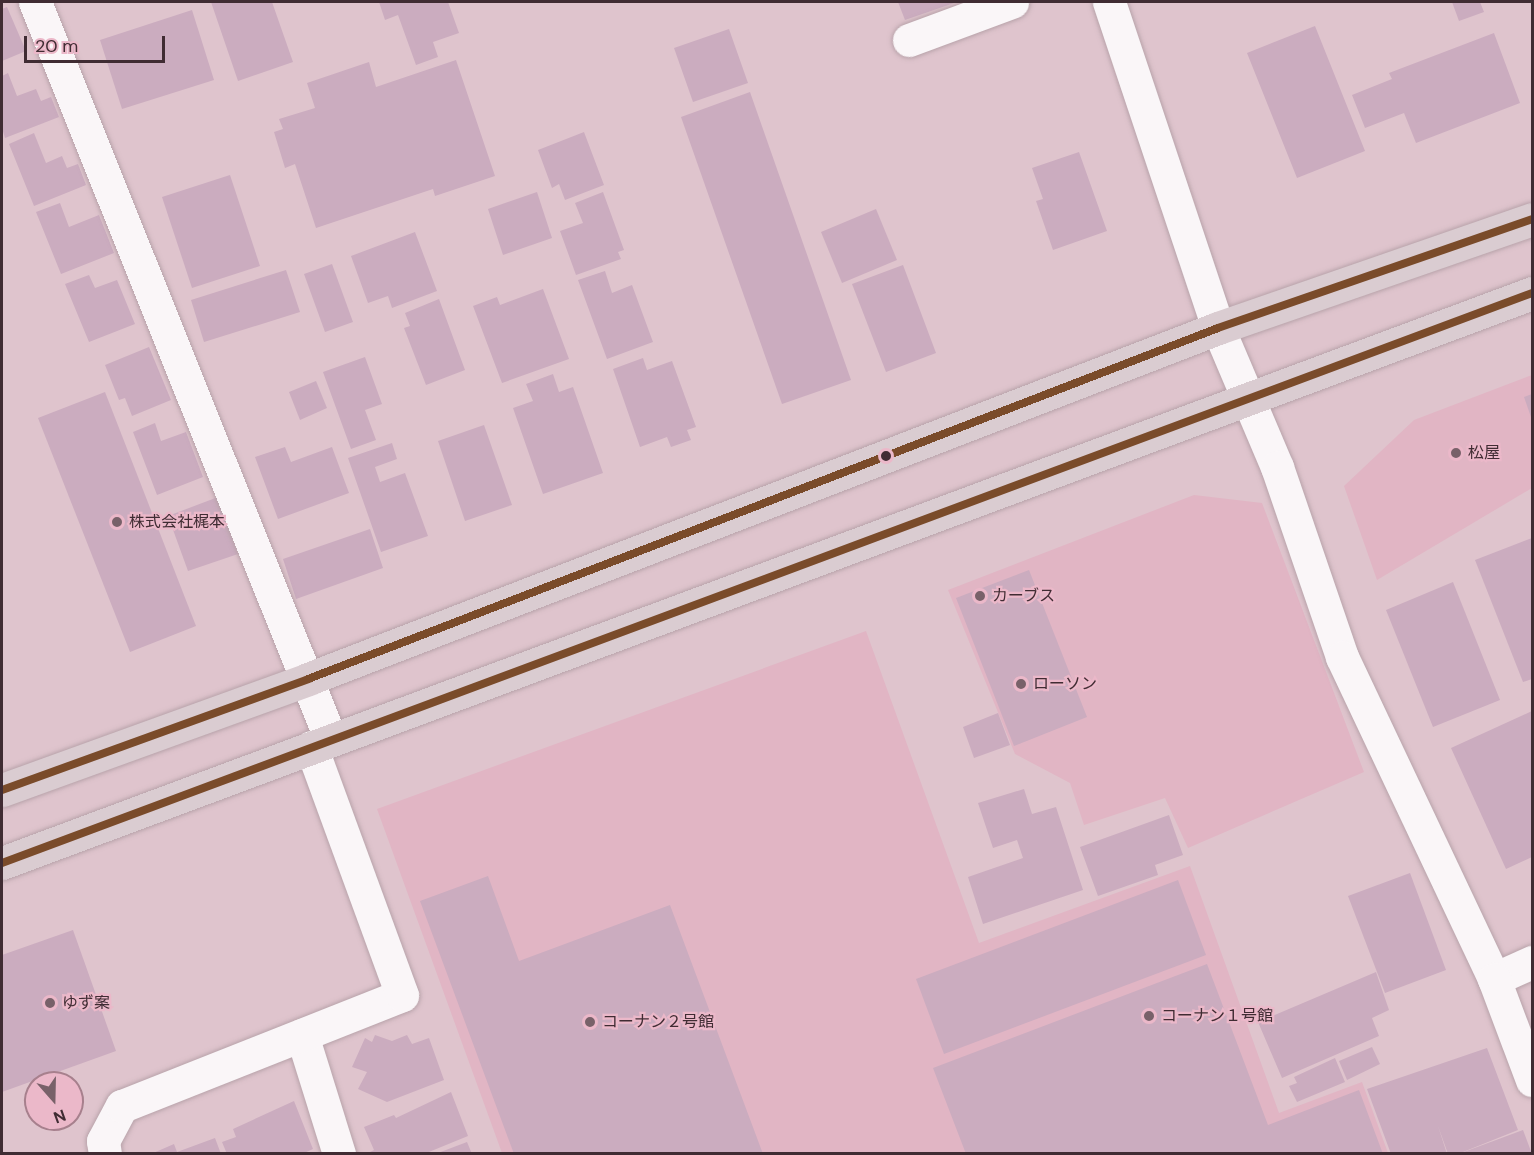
<!DOCTYPE html>
<meta charset="utf-8">
<style>
body{margin:0}
#map{position:relative;width:1534px;height:1155px;overflow:hidden;background:#dfc4cd;font-family:"DM Sans","Noto Sans JP",sans-serif}
div>[style]{position:absolute}
[style*='--x']{left:calc(var(--x)*1px);top:calc(var(--y)*1px);width:calc(var(--w)*1px);rotate:calc(var(--a)*1deg)}
.built>*{inset:0;background:#e1b5c4}
.building>*{inset:0;background:#cbacbf}
.roads{filter:drop-shadow(0 0 2px #b8a3aa) drop-shadow(0 0 2px #b8a3aa)}
.street>*{height:33px;margin:-16.5px;padding:0 16.5px;transform-origin:16.5px;border-radius:16.5px;background:#faf6f8}
.secondary>*{height:33px;margin:-16.5px;padding:0 16.5px;transform-origin:16.5px;border-radius:16.5px;background:#faf6f8}
.highway>*{height:33px;margin:-16.5px;padding:0 16.5px;transform-origin:16.5px;border-radius:16.5px;background:#daccd1}
.bus-1>*{height:8px;margin:-4px;padding:0 4px;transform-origin:4px;border-radius:4px;background:#7a4b2a}
.dots>*{width:16px;height:16px;translate:-50% -50%;box-sizing:border-box;border:3px solid #ebb8c9;border-radius:50%}
span{translate:-50% -50%;white-space:nowrap;text-align:center;line-height:1.15;-webkit-text-stroke:4.5px #ebb8c9;paint-order:stroke}
.poi-label{font-size:16px;color:#402c33}
.left{translate:0 -50%;text-align:left}
.frame{position:absolute;inset:0;border:3px solid #402c33;pointer-events:none}
.north{position:absolute;left:24px;top:1071px;width:60px;height:60px;box-sizing:border-box;background:#ebb8c9;border:2px solid #a7808d;border-radius:50%;rotate:160deg;font-size:16px;font-weight:700;line-height:24px;text-align:center;color:#402c33}
.north::after{content:'';display:block;margin:auto;width:21px;height:27px;background:#786169;clip-path:polygon(50% 0,100% 100%,50% 72%,0 100%)}
.scale{position:absolute;left:24px;top:36px;width:141px;height:27px;box-sizing:border-box;border:3px solid #402c33;border-top:0;padding-left:8px;font-size:18px;line-height:21px;white-space:nowrap;color:#402c33;-webkit-text-stroke:4px #ebb8c9;paint-order:stroke}
</style>
<div id="map">
<div class="built">
<div style="clip-path:polygon(1532px 375px,1532px 488px,1377px 580px,1344px 486px,1414px 420px)"></div>
<div style="clip-path:polygon(1194px 495px,1262px 503px,1364px 772px,1188px 848px,1165px 798px,1084px 825px,1070px 783px,1015px 754px,948px 590px)"></div>
<div style="clip-path:polygon(866px 631px,979px 943px,1190px 866px,1279px 1113px,1362px 1082px,1388px 1153px,502px 1153px,377px 809px)"></div>
</div>
<div class="building">
<div style="clip-path:polygon(211px 2px,272px 2px,293px 62px,238px 81px)"></div>
<div style="clip-path:polygon(379px 2px,448px 2px,459px 33px,433px 42px,438px 57px,416px 65px,398px 15px,385px 20px)"></div>
<div style="clip-path:polygon(898px 2px,957px 2px,905px 20px)"></div>
<div style="clip-path:polygon(1452px 2px,1480px 2px,1484px 12px,1459px 21px)"></div>
<div style="clip-path:polygon(7px 7px,26px 51px,2px 61px,2px 9px)"></div>
<div style="clip-path:polygon(192px 10px,214px 80px,122px 109px,100px 40px)"></div>
<div style="clip-path:polygon(1315px 26px,1365px 151px,1297px 178px,1247px 53px)"></div>
<div style="clip-path:polygon(729px 29px,748px 83px,693px 102px,674px 48px)"></div>
<div style="clip-path:polygon(1494px 33px,1520px 103px,1416px 143px,1404px 113px,1365px 128px,1352px 95px,1392px 79px,1389px 73px)"></div>
<div style="clip-path:polygon(456px 60px,495px 176px,435px 196px,433px 189px,316px 228px,295px 164px,285px 168px,274px 132px,283px 129px,279px 119px,315px 108px,307px 83px,369px 62px,376px 87px)"></div>
<div style="clip-path:polygon(8px 73px,17px 96px,36px 89px,41px 101px,51px 97px,59px 117px,5px 138px,2px 128px,2px 76px)"></div>
<div style="clip-path:polygon(750px 92px,851px 380px,782px 404px,681px 117px)"></div>
<div style="clip-path:polygon(584px 132px,604px 185px,565px 200px,559px 184px,552px 188px,538px 150px)"></div>
<div style="clip-path:polygon(34px 133px,46px 163px,62px 156px,67px 168px,78px 164px,86px 185px,34px 206px,9px 144px)"></div>
<div style="clip-path:polygon(1079px 152px,1107px 231px,1053px 250px,1036px 201px,1043px 199px,1032px 168px)"></div>
<div style="clip-path:polygon(230px 175px,260px 266px,192px 288px,162px 197px)"></div>
<div style="clip-path:polygon(537px 192px,552px 238px,503px 255px,488px 209px)"></div>
<div style="clip-path:polygon(603px 192px,624px 250px,618px 252px,621px 259px,576px 275px,560px 231px,583px 223px,575px 203px)"></div>
<div style="clip-path:polygon(60px 203px,69px 227px,99px 215px,114px 253px,61px 274px,36px 212px)"></div>
<div style="clip-path:polygon(876px 209px,897px 260px,842px 283px,821px 232px)"></div>
<div style="clip-path:polygon(415px 232px,437px 291px,392px 308px,388px 296px,368px 303px,351px 256px)"></div>
<div style="clip-path:polygon(332px 264px,353px 322px,325px 332px,304px 274px)"></div>
<div style="clip-path:polygon(903px 265px,936px 353px,886px 372px,852px 284px)"></div>
<div style="clip-path:polygon(286px 270px,300px 312px,204px 342px,191px 300px)"></div>
<div style="clip-path:polygon(605px 271px,612px 293px,632px 285px,653px 342px,607px 359px,578px 280px)"></div>
<div style="clip-path:polygon(89px 275px,95px 288px,117px 280px,135px 324px,89px 342px,65px 284px)"></div>
<div style="clip-path:polygon(543px 289px,569px 359px,502px 383px,473px 306px,497px 297px,500px 305px)"></div>
<div style="clip-path:polygon(439px 299px,465px 370px,426px 385px,404px 328px,410px 326px,405px 313px)"></div>
<div style="clip-path:polygon(149px 347px,171px 400px,132px 416px,125px 398px,119px 400px,105px 365px)"></div>
<div style="clip-path:polygon(365px 357px,382px 404px,365px 410px,376px 440px,351px 449px,323px 372px)"></div>
<div style="clip-path:polygon(643px 358px,647px 370px,672px 361px,696px 427px,687px 430px,691px 440px,671px 447px,667px 437px,640px 447px,613px 369px)"></div>
<div style="clip-path:polygon(553px 374px,559px 392px,573px 387px,603px 473px,543px 494px,513px 408px,533px 401px,526px 384px)"></div>
<div style="clip-path:polygon(316px 381px,327px 408px,300px 420px,289px 392px)"></div>
<div style="clip-path:polygon(105px 392px,196px 626px,130px 652px,38px 418px)"></div>
<div style="clip-path:polygon(1532px 394px,1532px 420px,1524px 397px)"></div>
<div style="clip-path:polygon(155px 423px,161px 441px,186px 432px,203px 477px,157px 495px,133px 432px)"></div>
<div style="clip-path:polygon(484px 425px,512px 505px,465px 521px,438px 441px)"></div>
<div style="clip-path:polygon(392px 443px,397px 459px,375px 467px,380px 482px,405px 473px,428px 536px,381px 552px,348px 458px)"></div>
<div style="clip-path:polygon(285px 447px,291px 462px,332px 447px,349px 493px,278px 519px,255px 457px)"></div>
<div style="clip-path:polygon(218px 497px,238px 554px,188px 571px,168px 516px)"></div>
<div style="clip-path:polygon(370px 529px,383px 568px,296px 599px,283px 559px)"></div>
<div style="clip-path:polygon(1532px 538px,1532px 679px,1523px 682px,1475px 560px)"></div>
<div style="clip-path:polygon(1029px 570px,1087px 717px,1014px 746px,956px 598px)"></div>
<div style="clip-path:polygon(1453px 582px,1500px 700px,1433px 727px,1386px 610px)"></div>
<div style="clip-path:polygon(1532px 711px,1532px 857px,1506px 869px,1451px 748px)"></div>
<div style="clip-path:polygon(998px 713px,1010px 745px,974px 758px,963px 727px)"></div>
<div style="clip-path:polygon(1024px 789px,1032px 814px,1056px 807px,1083px 890px,983px 924px,968px 877px,1023px 858px,1017px 840px,993px 848px,978px 803px)"></div>
<div style="clip-path:polygon(1169px 815px,1183px 855px,1155px 865px,1158px 875px,1098px 896px,1080px 847px)"></div>
<div style="clip-path:polygon(1410px 873px,1446px 970px,1385px 993px,1348px 896px)"></div>
<div style="clip-path:polygon(488px 876px,519px 961px,670px 905px,763px 1154px,514px 1154px,420px 901px)"></div>
<div style="clip-path:polygon(1178px 880px,1206px 955px,944px 1054px,916px 979px)"></div>
<div style="clip-path:polygon(73px 930px,116px 1051px,2px 1092px,2px 955px)"></div>
<div style="clip-path:polygon(1207px 964px,1268px 1125px,1359px 1090px,1383px 1154px,966px 1154px,933px 1068px)"></div>
<div style="clip-path:polygon(1376px 972px,1389px 1010px,1372px 1018px,1379px 1036px,1282px 1078px,1258px 1022px)"></div>
<div style="clip-path:polygon(375px 1035px,392px 1041px,407px 1035px,412px 1044px,429px 1038px,444px 1080px,387px 1102px,358px 1089px,367px 1072px,352px 1067px,365px 1038px,372px 1042px)"></div>
<div style="clip-path:polygon(1372px 1047px,1380px 1064px,1347px 1080px,1339px 1061px)"></div>
<div style="clip-path:polygon(1487px 1048px,1518px 1130px,1458px 1154px,1448px 1154px,1438px 1126px,1447px 1154px,1391px 1154px,1367px 1089px)"></div>
<div style="clip-path:polygon(1335px 1058px,1345px 1082px,1297px 1102px,1289px 1086px,1297px 1083px,1294px 1077px)"></div>
<div style="clip-path:polygon(451px 1092px,468px 1136px,424px 1154px,366px 1154px,374px 1150px,364px 1127px,394px 1115px,396px 1118px)"></div>
<div style="clip-path:polygon(294px 1101px,313px 1149px,302px 1154px,227px 1154px,222px 1142px,236px 1137px,233px 1129px)"></div>
<div style="clip-path:polygon(1523px 1130px,1532px 1154px,1461px 1154px,1461px 1153px)"></div>
<div style="clip-path:polygon(215px 1138px,221px 1154px,151px 1154px,174px 1144px,177px 1152px)"></div>
<div style="clip-path:polygon(467px 1142px,472px 1154px,438px 1154px,438px 1153px)"></div>
</div>
<div class="roads">
<div class="street">
<div style="--x:35;--y:2;--w:795;--a:68.15"></div>
<div style="--x:909;--y:40;--w:110;--a:-20.3"></div>
<div style="--x:1494;--y:979;--w:42;--a:-24.1"></div>
<div style="--x:302;--y:1035;--w:125;--a:72.7"></div>
<div style="--x:105;--y:1154;--w:13;--a:-99"></div>
<div style="--x:103;--y:1141;--w:40;--a:-62"></div>
<div style="--x:122;--y:1106;--w:301;--a:-21.6"></div>
<div style="--x:402;--y:995;--w:264;--a:-110.1"></div>
</div>
<div class="secondary">
<div style="--x:1109;--y:2;--w:344;--a:71.5"></div>
<div style="--x:1218;--y:328;--w:151;--a:67"></div>
<div style="--x:1277;--y:467;--w:201;--a:71.1"></div>
<div style="--x:1342;--y:657;--w:356;--a:64.7"></div>
<div style="--x:1494;--y:979;--w:108;--a:69.4"></div>
</div>
<div class="highway">
<div style="--x:2;--y:790;--w:326;--a:-19.9"></div>
<div style="--x:308;--y:679;--w:975;--a:-21.09"></div>
<div style="--x:1218;--y:328;--w:332;--a:-19.1"></div>
<div style="--x:2;--y:863;--w:1633;--a:-20.43"></div>
</div>
</div>
<div class="bus-1">
<div style="--x:2;--y:790;--w:326;--a:-19.9"></div>
<div style="--x:308;--y:679;--w:975;--a:-21.09"></div>
<div style="--x:1218;--y:328;--w:332;--a:-19.1"></div>
<div style="--x:2;--y:863;--w:1633;--a:-20.43"></div>
</div>
<div class="dots">
<div style="left:1456px;top:453px;background:#786169"></div>
<div style="left:886px;top:456px;background:#402c33"></div>
<div style="left:117px;top:522px;background:#786169"></div>
<div style="left:980px;top:596px;background:#786169"></div>
<div style="left:1021px;top:684px;background:#786169"></div>
<div style="left:50px;top:1003px;background:#786169"></div>
<div style="left:1149px;top:1016px;background:#786169"></div>
<div style="left:590px;top:1022px;background:#786169"></div>
</div>
<div class="poi-label">
<span class="left" style="left:1468px;top:453px">松屋</span>
<span class="left" style="left:129px;top:522px">株式会社梶本</span>
<span class="left" style="left:992px;top:596px">カーブス</span>
<span class="left" style="left:1033px;top:684px">ローソン</span>
<span class="left" style="left:62px;top:1003px">ゆず案</span>
<span class="left" style="left:1161px;top:1016px">コーナン１号館</span>
<span class="left" style="left:602px;top:1022px">コーナン２号館</span>
</div>
<div class="frame"></div>
<div class="north">N</div>
<div class="scale">20 m</div>
</div>
